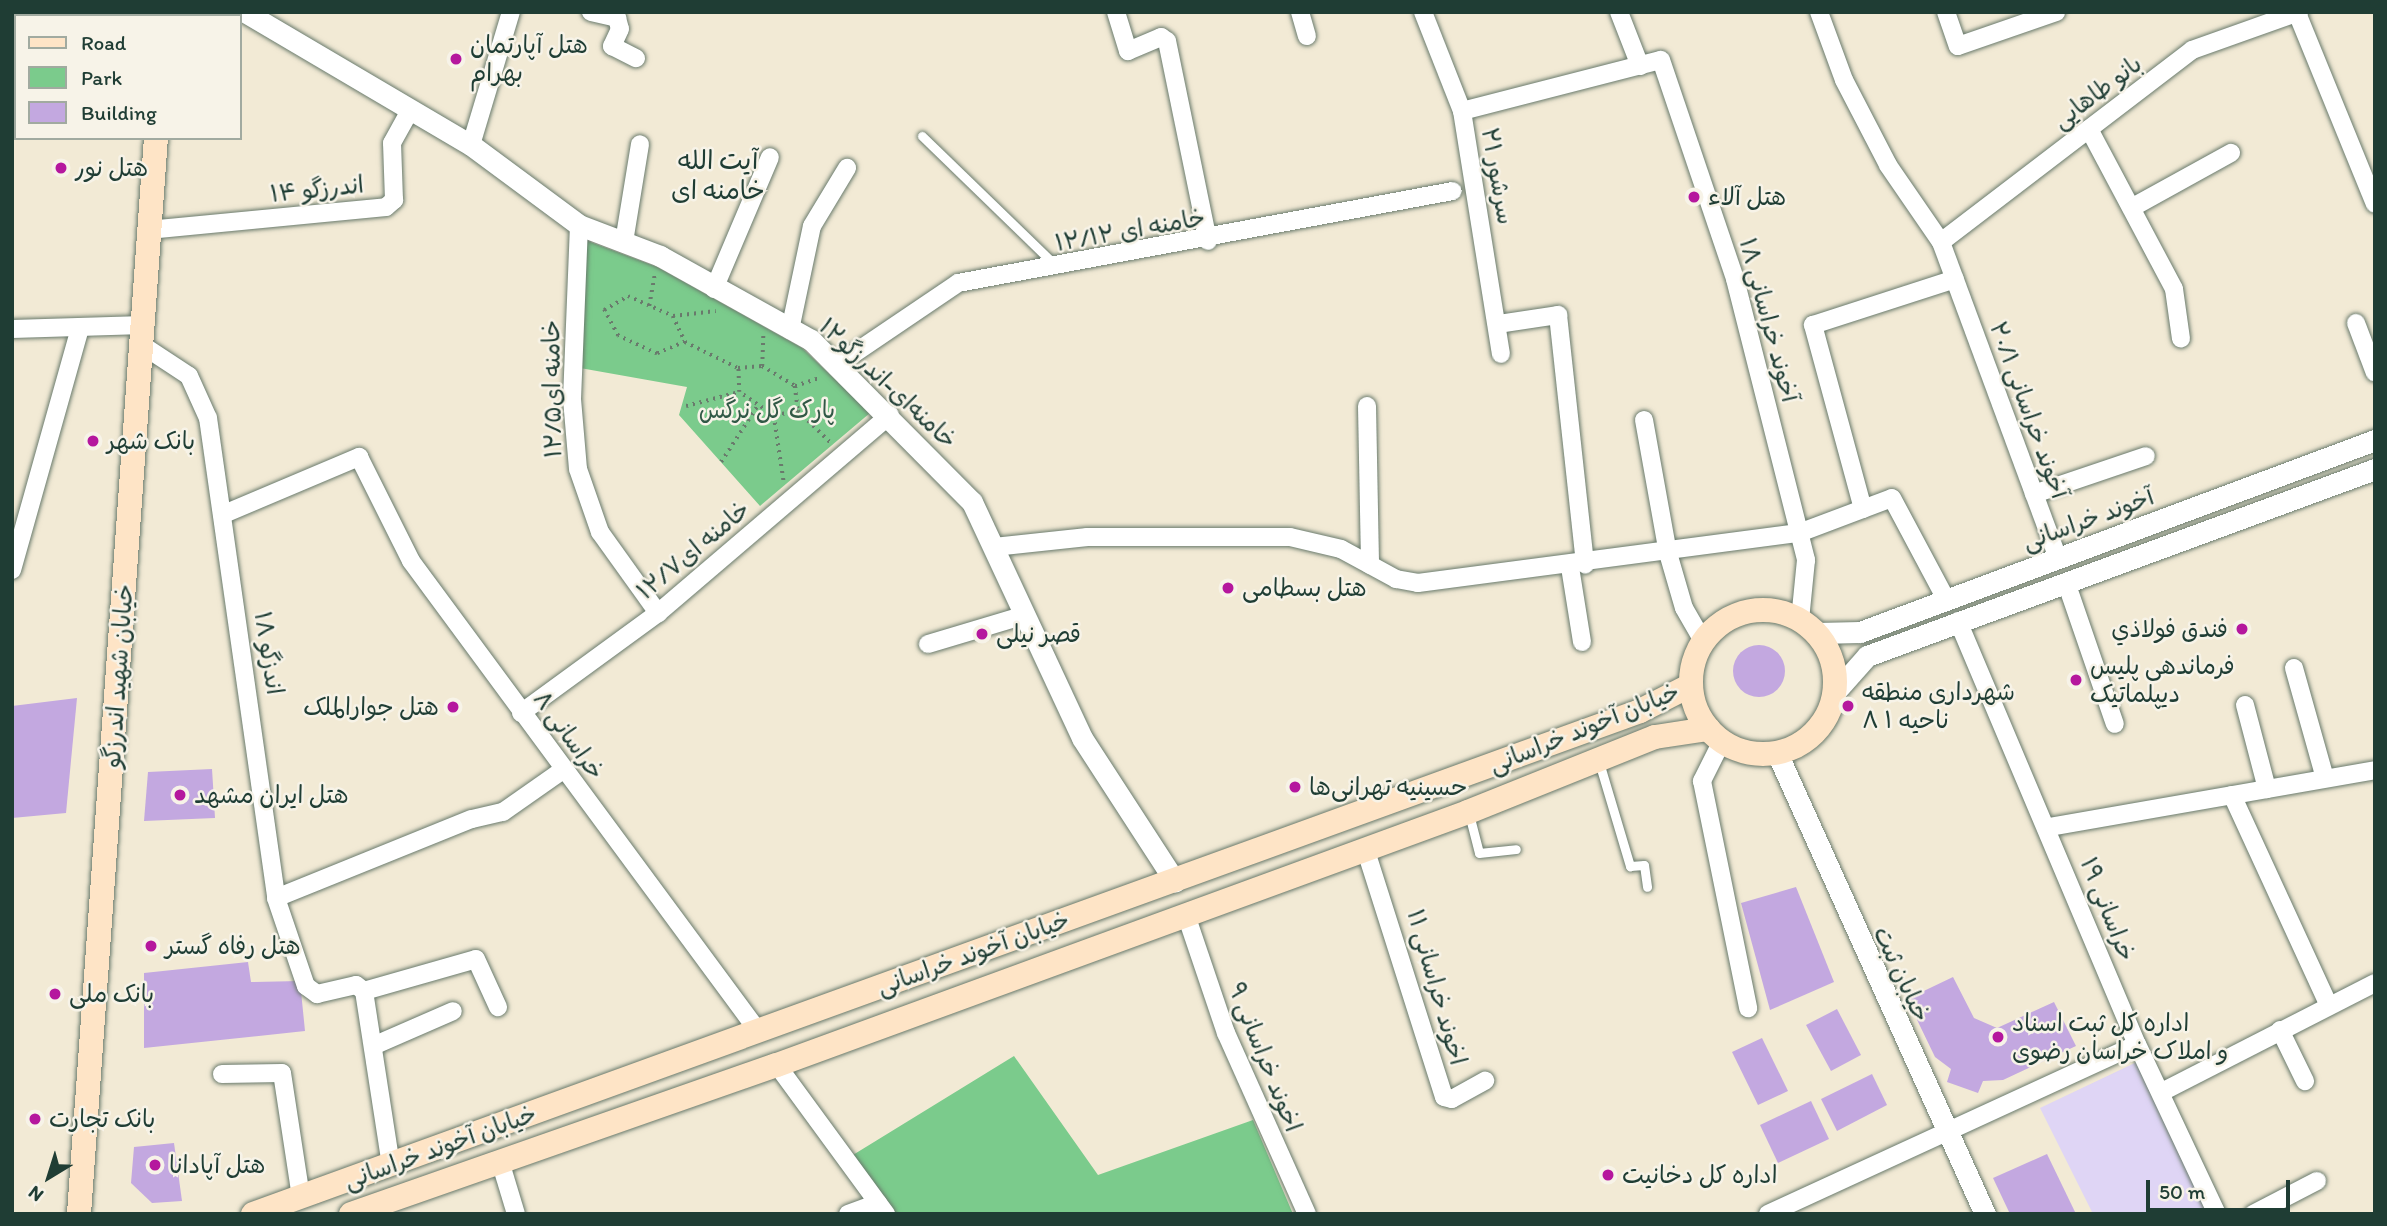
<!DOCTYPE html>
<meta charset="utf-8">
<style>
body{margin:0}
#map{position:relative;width:2387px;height:1226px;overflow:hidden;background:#f2ead5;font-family:Itim,"Playpen Sans Arabic",sans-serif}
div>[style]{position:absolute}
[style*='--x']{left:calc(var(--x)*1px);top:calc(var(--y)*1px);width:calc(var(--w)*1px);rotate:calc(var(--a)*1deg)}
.built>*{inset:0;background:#dfd5f5}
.green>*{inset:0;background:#7bcb8c}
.building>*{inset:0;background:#c3a8e0}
.round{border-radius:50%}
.path>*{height:3.5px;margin-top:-1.75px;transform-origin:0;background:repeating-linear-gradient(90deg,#697a6c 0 2px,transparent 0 7px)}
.roads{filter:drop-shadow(0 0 2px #697a6c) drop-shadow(0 0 2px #697a6c)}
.service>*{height:9px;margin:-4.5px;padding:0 4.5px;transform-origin:4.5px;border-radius:4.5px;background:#fff}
.minor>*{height:18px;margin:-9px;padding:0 9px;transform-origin:9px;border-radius:9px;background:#fff}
.tertiary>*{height:21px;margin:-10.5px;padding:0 10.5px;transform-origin:10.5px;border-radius:10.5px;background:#fff}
.secondary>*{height:24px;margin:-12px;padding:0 12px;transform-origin:12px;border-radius:12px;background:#fee4c6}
.secondary>.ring{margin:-12px;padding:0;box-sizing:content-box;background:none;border:24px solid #fee4c6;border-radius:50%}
.dots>*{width:19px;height:19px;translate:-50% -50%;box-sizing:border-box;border:4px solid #f7f3e8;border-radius:50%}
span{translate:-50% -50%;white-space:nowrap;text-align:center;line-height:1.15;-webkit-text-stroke:5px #f7f3e8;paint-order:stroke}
.poi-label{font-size:24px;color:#1f3d34}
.left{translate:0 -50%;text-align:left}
.right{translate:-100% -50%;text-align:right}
.street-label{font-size:24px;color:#1f3d34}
.park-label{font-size:24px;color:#315946}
.neighbourhood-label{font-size:26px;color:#1f3d34}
.frame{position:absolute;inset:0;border:14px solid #1f3d34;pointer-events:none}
.legend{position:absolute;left:14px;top:14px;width:228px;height:126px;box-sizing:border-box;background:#f7f3e8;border:2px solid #a1aaa0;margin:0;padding:9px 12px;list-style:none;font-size:21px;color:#1f3d34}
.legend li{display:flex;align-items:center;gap:14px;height:35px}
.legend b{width:35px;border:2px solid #a1aaa0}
.north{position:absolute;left:14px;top:1142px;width:70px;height:70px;-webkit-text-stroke:5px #f7f3e8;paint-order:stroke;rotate:218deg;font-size:19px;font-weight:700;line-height:28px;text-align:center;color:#1f3d34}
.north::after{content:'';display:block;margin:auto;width:24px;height:32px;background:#1f3d34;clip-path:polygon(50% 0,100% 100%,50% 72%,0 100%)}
.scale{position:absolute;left:2146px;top:1180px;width:144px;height:32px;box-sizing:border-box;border:4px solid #1f3d34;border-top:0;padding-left:9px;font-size:21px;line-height:24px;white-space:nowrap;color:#1f3d34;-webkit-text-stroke:5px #f7f3e8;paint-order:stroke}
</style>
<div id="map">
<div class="built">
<div style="clip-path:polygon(2141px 1060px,2212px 1214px,2093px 1214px,2040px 1108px)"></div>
</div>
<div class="green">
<div style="clip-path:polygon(585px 240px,657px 267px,802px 348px,870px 413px,760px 506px,679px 415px,687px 387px,580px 368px)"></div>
<div style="clip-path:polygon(1014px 1056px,1098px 1175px,1253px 1120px,1293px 1214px,893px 1214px,848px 1158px)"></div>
</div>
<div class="building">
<div class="round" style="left:1733px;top:645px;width:52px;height:52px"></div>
<div style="clip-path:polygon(77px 698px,66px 813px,12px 818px,12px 706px)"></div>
<div style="clip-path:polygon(212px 769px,215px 818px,144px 821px,148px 772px)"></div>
<div style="clip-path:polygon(1796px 887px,1834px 982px,1770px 1010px,1741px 903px)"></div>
<div style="clip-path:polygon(248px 962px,251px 982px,300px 981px,305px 1031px,144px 1048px,144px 973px)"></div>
<div style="clip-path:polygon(1953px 977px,1974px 1018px,1997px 1028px,2054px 1002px,2076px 1046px,2003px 1080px,1983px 1081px,1978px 1093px,1947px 1082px,1951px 1069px,1935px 1057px,1907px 999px)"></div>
<div style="clip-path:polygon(1837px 1009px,1861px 1055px,1831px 1071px,1806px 1025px)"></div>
<div style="clip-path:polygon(1762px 1038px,1788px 1091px,1758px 1105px,1732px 1052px)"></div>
<div style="clip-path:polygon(1872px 1074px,1887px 1105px,1837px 1131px,1821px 1099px)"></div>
<div style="clip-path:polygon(1811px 1101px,1829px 1139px,1778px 1163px,1760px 1125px)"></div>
<div style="clip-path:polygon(174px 1143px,182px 1201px,152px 1203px,131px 1183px,134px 1147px)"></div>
<div style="clip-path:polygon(2047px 1154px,2076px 1214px,2010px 1214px,1993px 1178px)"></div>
</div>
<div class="path">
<div style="--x:649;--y:306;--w:34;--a:-80"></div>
<div style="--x:673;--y:316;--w:43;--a:-6.6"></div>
<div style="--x:685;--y:342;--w:30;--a:157"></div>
<div style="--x:657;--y:354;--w:43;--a:-155.2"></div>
<div style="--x:618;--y:336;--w:30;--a:-118"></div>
<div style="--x:604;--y:310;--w:28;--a:-30"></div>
<div style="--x:628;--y:296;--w:49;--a:24"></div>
<div style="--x:673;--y:316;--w:29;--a:65"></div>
<div style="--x:685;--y:342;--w:59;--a:26.1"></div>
<div style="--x:762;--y:366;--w:30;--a:-88"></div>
<div style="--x:795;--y:386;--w:26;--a:-18"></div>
<div style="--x:686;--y:406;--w:55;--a:-14.8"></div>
<div style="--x:798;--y:411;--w:25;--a:168"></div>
<div style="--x:774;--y:416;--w:42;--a:-145.6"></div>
<div style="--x:739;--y:392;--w:24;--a:-92"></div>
<div style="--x:738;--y:368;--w:24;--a:-5"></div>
<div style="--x:762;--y:366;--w:39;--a:31"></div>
<div style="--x:795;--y:386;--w:25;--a:83"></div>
<div style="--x:798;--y:411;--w:46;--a:44.1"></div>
<div style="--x:774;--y:416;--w:68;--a:81.5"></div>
<div style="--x:721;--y:462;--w:68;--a:-57"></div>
</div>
<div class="roads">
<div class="service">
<div style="--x:922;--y:136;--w:184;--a:44.1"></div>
<div style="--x:1599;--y:762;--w:109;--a:73.4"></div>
<div style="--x:1630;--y:866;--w:14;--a:-4"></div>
<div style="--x:1644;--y:865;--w:22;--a:82"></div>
<div style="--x:1469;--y:814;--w:40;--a:75.6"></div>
<div style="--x:1479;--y:853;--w:37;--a:-6"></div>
</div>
<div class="minor">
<div style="--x:591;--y:12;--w:27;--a:13"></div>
<div style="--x:617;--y:18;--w:11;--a:75"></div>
<div style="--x:620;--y:29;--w:19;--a:115"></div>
<div style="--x:612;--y:46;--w:27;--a:27"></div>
<div style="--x:1116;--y:12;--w:41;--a:72.9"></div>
<div style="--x:1128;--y:51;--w:36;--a:-23"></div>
<div style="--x:1161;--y:37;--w:7;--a:34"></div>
<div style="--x:1167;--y:41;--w:204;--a:78.4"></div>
<div style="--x:1300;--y:12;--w:25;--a:74"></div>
<div style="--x:1423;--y:12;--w:106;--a:68.5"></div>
<div style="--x:1462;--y:111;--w:246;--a:80.9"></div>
<div style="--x:1619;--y:12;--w:58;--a:68.7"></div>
<div style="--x:1819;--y:12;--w:72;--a:69.8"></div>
<div style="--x:1844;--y:80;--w:96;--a:62.6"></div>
<div style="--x:1888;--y:165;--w:93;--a:55.5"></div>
<div style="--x:1941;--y:242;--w:337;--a:69.7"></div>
<div style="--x:1946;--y:12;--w:36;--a:71"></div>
<div style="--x:1958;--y:46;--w:104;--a:-19.1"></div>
<div style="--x:2297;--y:13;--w:206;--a:67.8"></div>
<div style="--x:1462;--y:111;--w:205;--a:-14.4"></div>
<div style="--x:1661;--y:60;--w:231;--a:71.3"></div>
<div style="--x:1735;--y:279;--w:290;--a:75.8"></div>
<div style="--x:1806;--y:560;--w:60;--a:95.7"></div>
<div style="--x:2089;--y:129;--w:181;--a:62"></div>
<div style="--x:2174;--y:289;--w:50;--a:82"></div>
<div style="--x:471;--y:145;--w:139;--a:-73.3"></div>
<div style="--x:2133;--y:207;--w:112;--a:-28.9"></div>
<div style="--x:579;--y:225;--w:174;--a:92.3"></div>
<div style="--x:572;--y:399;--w:70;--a:85.1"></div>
<div style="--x:578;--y:469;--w:67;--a:70.8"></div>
<div style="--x:600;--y:532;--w:100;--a:54.4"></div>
<div style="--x:148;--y:230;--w:239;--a:-5.5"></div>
<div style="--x:386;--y:207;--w:11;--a:-41"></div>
<div style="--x:394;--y:200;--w:57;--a:-92"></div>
<div style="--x:392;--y:143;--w:37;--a:-61"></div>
<div style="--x:624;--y:242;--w:99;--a:-80.7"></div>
<div style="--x:1941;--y:242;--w:316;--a:-37.4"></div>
<div style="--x:2192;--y:50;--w:114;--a:-19.6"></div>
<div style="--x:714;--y:289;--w:143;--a:-67"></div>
<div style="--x:2356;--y:323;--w:53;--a:69.2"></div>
<div style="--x:1498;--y:324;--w:61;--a:-8.5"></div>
<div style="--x:1558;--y:315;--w:251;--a:83.8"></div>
<div style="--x:12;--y:329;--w:132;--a:-1.7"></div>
<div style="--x:790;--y:330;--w:106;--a:-78.1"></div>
<div style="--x:812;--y:226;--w:68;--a:-58.9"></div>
<div style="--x:142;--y:345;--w:56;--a:33.4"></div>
<div style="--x:189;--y:376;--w:46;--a:65.7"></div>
<div style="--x:208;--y:418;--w:485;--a:81.9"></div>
<div style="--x:276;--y:898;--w:93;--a:71.2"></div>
<div style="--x:306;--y:986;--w:14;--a:36"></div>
<div style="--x:317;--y:994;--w:40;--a:-13"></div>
<div style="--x:356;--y:985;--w:10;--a:37"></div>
<div style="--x:364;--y:991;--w:177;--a:81.2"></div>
<div style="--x:837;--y:365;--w:146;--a:-34.1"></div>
<div style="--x:958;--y:283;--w:503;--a:-10.53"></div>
<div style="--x:1367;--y:406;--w:159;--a:88.9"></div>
<div style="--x:1644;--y:420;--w:135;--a:79.8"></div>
<div style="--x:1668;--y:553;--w:57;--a:73.8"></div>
<div style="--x:1684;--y:608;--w:38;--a:60"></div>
<div style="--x:2034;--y:494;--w:118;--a:-18.7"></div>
<div style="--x:1863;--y:509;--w:191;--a:-105.2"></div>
<div style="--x:1813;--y:325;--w:149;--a:-17.9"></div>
<div style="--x:224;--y:514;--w:147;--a:-22.9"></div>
<div style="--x:359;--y:457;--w:116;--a:63.4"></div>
<div style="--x:411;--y:561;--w:584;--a:53.56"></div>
<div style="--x:994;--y:547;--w:94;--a:-6.1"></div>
<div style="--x:1087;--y:537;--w:203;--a:0"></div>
<div style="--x:1290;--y:537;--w:52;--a:13.2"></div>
<div style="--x:1341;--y:549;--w:63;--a:28.6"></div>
<div style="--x:1396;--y:579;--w:22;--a:10"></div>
<div style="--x:1418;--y:583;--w:384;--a:-7.5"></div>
<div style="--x:1799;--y:533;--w:99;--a:-20.6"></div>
<div style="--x:1892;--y:498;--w:115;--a:61.9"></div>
<div style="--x:1570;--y:567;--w:76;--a:80.9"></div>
<div style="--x:12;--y:570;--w:251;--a:-74.3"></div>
<div style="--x:2066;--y:582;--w:150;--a:71"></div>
<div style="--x:1958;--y:621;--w:459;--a:67.1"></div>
<div style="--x:2137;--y:1044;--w:188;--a:64.8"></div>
<div style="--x:928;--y:644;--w:98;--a:-16.6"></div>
<div style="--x:2294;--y:668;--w:114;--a:74.3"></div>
<div style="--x:2245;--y:705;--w:87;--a:75.3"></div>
<div style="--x:521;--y:713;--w:170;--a:-36.1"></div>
<div style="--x:658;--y:613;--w:305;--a:-40.5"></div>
<div style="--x:1722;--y:741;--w:45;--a:116.6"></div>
<div style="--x:1702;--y:781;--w:232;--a:78.5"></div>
<div style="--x:2232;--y:795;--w:232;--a:65.3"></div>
<div style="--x:2049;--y:827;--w:331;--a:-9.9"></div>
<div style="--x:1365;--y:848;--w:261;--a:72.4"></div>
<div style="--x:1444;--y:1097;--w:8;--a:14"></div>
<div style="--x:1452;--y:1099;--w:38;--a:-29"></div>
<div style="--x:276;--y:898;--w:211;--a:-22"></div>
<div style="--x:472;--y:819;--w:32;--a:-13"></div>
<div style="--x:503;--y:812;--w:73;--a:-35"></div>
<div style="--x:1186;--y:915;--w:125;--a:71.3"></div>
<div style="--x:1226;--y:1033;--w:198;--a:65.9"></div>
<div style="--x:364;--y:991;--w:116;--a:-15.9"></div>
<div style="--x:476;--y:959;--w:53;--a:65.4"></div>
<div style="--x:2280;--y:1030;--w:57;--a:63.9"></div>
<div style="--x:373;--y:1046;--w:87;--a:-23.6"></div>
<div style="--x:777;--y:1065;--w:185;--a:53.8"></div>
<div style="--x:222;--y:1074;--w:60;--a:-1"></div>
<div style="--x:282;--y:1073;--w:125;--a:81.3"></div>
<div style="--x:2162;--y:1092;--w:239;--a:-27.1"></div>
<div style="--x:500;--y:1161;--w:55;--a:73.2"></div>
<div style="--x:848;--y:1214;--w:32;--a:-20"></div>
<div style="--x:1768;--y:1214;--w:406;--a:-24.7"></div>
<div style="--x:2253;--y:1214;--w:72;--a:-27.3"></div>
</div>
<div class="tertiary">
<div style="--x:245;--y:12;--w:262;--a:30.5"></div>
<div style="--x:471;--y:145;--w:134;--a:36.5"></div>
<div style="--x:579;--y:225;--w:87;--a:20.9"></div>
<div style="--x:660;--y:256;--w:173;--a:29.1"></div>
<div style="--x:811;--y:340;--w:228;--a:45.2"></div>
<div style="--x:972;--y:502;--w:260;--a:65"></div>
<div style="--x:1082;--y:738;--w:171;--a:57"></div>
<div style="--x:1817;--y:633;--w:43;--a:-1.3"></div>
<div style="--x:1860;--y:632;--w:550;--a:-20.45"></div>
<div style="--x:1835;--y:692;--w:48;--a:-48.4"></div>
<div style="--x:1867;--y:656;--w:541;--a:-20.21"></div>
<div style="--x:1777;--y:753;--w:506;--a:65.72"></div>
</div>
<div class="secondary">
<div style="--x:166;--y:16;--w:4;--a:-90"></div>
<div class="ring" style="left:1691px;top:610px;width:120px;height:120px"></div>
<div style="--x:79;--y:1214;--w:1079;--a:-85.91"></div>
<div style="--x:253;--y:1214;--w:1475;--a:-19.93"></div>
<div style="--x:1640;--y:711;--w:57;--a:-27"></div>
<div style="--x:351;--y:1214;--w:451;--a:-19.3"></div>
<div style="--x:777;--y:1065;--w:736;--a:-20.11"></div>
<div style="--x:1468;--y:812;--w:201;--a:-21.9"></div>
<div style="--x:1655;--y:737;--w:54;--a:-8.6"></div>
</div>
</div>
<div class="dots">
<div style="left:456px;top:59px;background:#b5179e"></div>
<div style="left:61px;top:168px;background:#b5179e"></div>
<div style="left:1694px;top:197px;background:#b5179e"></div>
<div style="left:93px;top:441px;background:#b5179e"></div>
<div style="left:1228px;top:588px;background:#b5179e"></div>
<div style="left:2242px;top:629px;background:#b5179e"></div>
<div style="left:982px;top:634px;background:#b5179e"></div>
<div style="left:2076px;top:680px;background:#b5179e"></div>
<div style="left:1848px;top:706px;background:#b5179e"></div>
<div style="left:453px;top:707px;background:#b5179e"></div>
<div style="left:1295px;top:787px;background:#b5179e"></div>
<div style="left:180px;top:795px;background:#b5179e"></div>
<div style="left:151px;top:946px;background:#b5179e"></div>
<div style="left:55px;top:994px;background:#b5179e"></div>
<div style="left:1998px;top:1037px;background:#b5179e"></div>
<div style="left:35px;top:1119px;background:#b5179e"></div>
<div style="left:155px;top:1165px;background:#b5179e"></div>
<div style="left:1608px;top:1175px;background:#b5179e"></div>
</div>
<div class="poi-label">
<span class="left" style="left:470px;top:59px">هتل آپارتمان<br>بهرام</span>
<span class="left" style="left:75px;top:168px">هتل نور</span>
<span class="left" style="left:1708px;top:197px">هتل آلاء</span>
<span class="left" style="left:107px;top:441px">بانک شهر</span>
<span class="left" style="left:1242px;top:588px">هتل بسطامی</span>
<span class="right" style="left:2228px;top:629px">فندق فولاذي</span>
<span class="left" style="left:996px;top:634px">قصر نیلی</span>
<span class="left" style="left:2090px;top:680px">فرماندهی پلیس<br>دیپلماتیک</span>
<span class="left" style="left:1862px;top:706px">شهرداری منطقه<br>۸ ناحیه ۱</span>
<span class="right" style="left:439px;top:707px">هتل جوارالملک</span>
<span class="left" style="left:1309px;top:787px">حسینیه تهرانی‌ها</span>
<span class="left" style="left:194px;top:795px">هتل ایران مشهد</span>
<span class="left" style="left:165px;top:946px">هتل رفاه گستر</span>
<span class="left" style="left:69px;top:994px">بانک ملی</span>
<span class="left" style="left:2012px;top:1037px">اداره کل ثبت اسناد<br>و املاک خراسان رضوی</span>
<span class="left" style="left:49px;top:1119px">بانک تجارت</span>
<span class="left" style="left:169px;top:1165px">هتل آپادانا</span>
<span class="left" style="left:1622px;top:1175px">اداره کل دخانیت</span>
</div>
<div class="street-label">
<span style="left:2097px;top:92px;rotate:-37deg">بانو طاهایی</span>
<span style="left:1498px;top:176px;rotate:80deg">سرشور ۲۱</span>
<span style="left:317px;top:189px;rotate:-6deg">اندرزگو ۱۴</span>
<span style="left:1130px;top:230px;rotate:-10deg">خامنه ای ۱۲/۱۲</span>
<span style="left:1769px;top:320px;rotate:75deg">آخوند خراسانی ۱۸</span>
<span style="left:888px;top:383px;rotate:43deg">خامنه‌ای-اندرزگو۱۲</span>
<span style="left:552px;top:389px;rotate:-91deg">خامنه ای۱۲/۵</span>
<span style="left:2029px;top:410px;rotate:70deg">آخوند خراسانی ۲۰/۱</span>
<span style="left:2088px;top:519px;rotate:-20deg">آخوند خراسانی</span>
<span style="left:693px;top:550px;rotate:-40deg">خامنه ای۱۲/۷</span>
<span style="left:269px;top:653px;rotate:81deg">اندزگو ۱۸</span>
<span style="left:118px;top:676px;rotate:-86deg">خیابان شهید اندرزگو</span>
<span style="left:1584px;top:728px;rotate:-22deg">خیابان آخوند خراسانی</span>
<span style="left:569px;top:735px;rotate:54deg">خراسانی ۸</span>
<span style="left:2108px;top:909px;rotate:68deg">خراسانی ۱۹</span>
<span style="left:973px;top:953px;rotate:-20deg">خیابان آخوند خراسانی</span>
<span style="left:1902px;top:974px;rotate:65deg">خیابان ثبت</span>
<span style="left:1437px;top:987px;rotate:74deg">اخوند خراسانی ۱۱</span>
<span style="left:1265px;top:1057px;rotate:68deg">اخوند خراسانی ۹</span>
<span style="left:440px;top:1147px;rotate:-20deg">خیابان آخوند خراسانی</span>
</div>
<div class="park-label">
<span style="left:767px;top:410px">پارک گل نرگس</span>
</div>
<div class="neighbourhood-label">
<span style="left:718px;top:176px">آیت الله<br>خامنه ای</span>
</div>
<div class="frame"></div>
<ul class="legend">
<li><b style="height:9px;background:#fee4c6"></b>Road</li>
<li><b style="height:19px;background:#7bcb8c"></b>Park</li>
<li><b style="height:19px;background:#c3a8e0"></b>Building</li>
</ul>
<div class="north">N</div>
<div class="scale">50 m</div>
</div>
